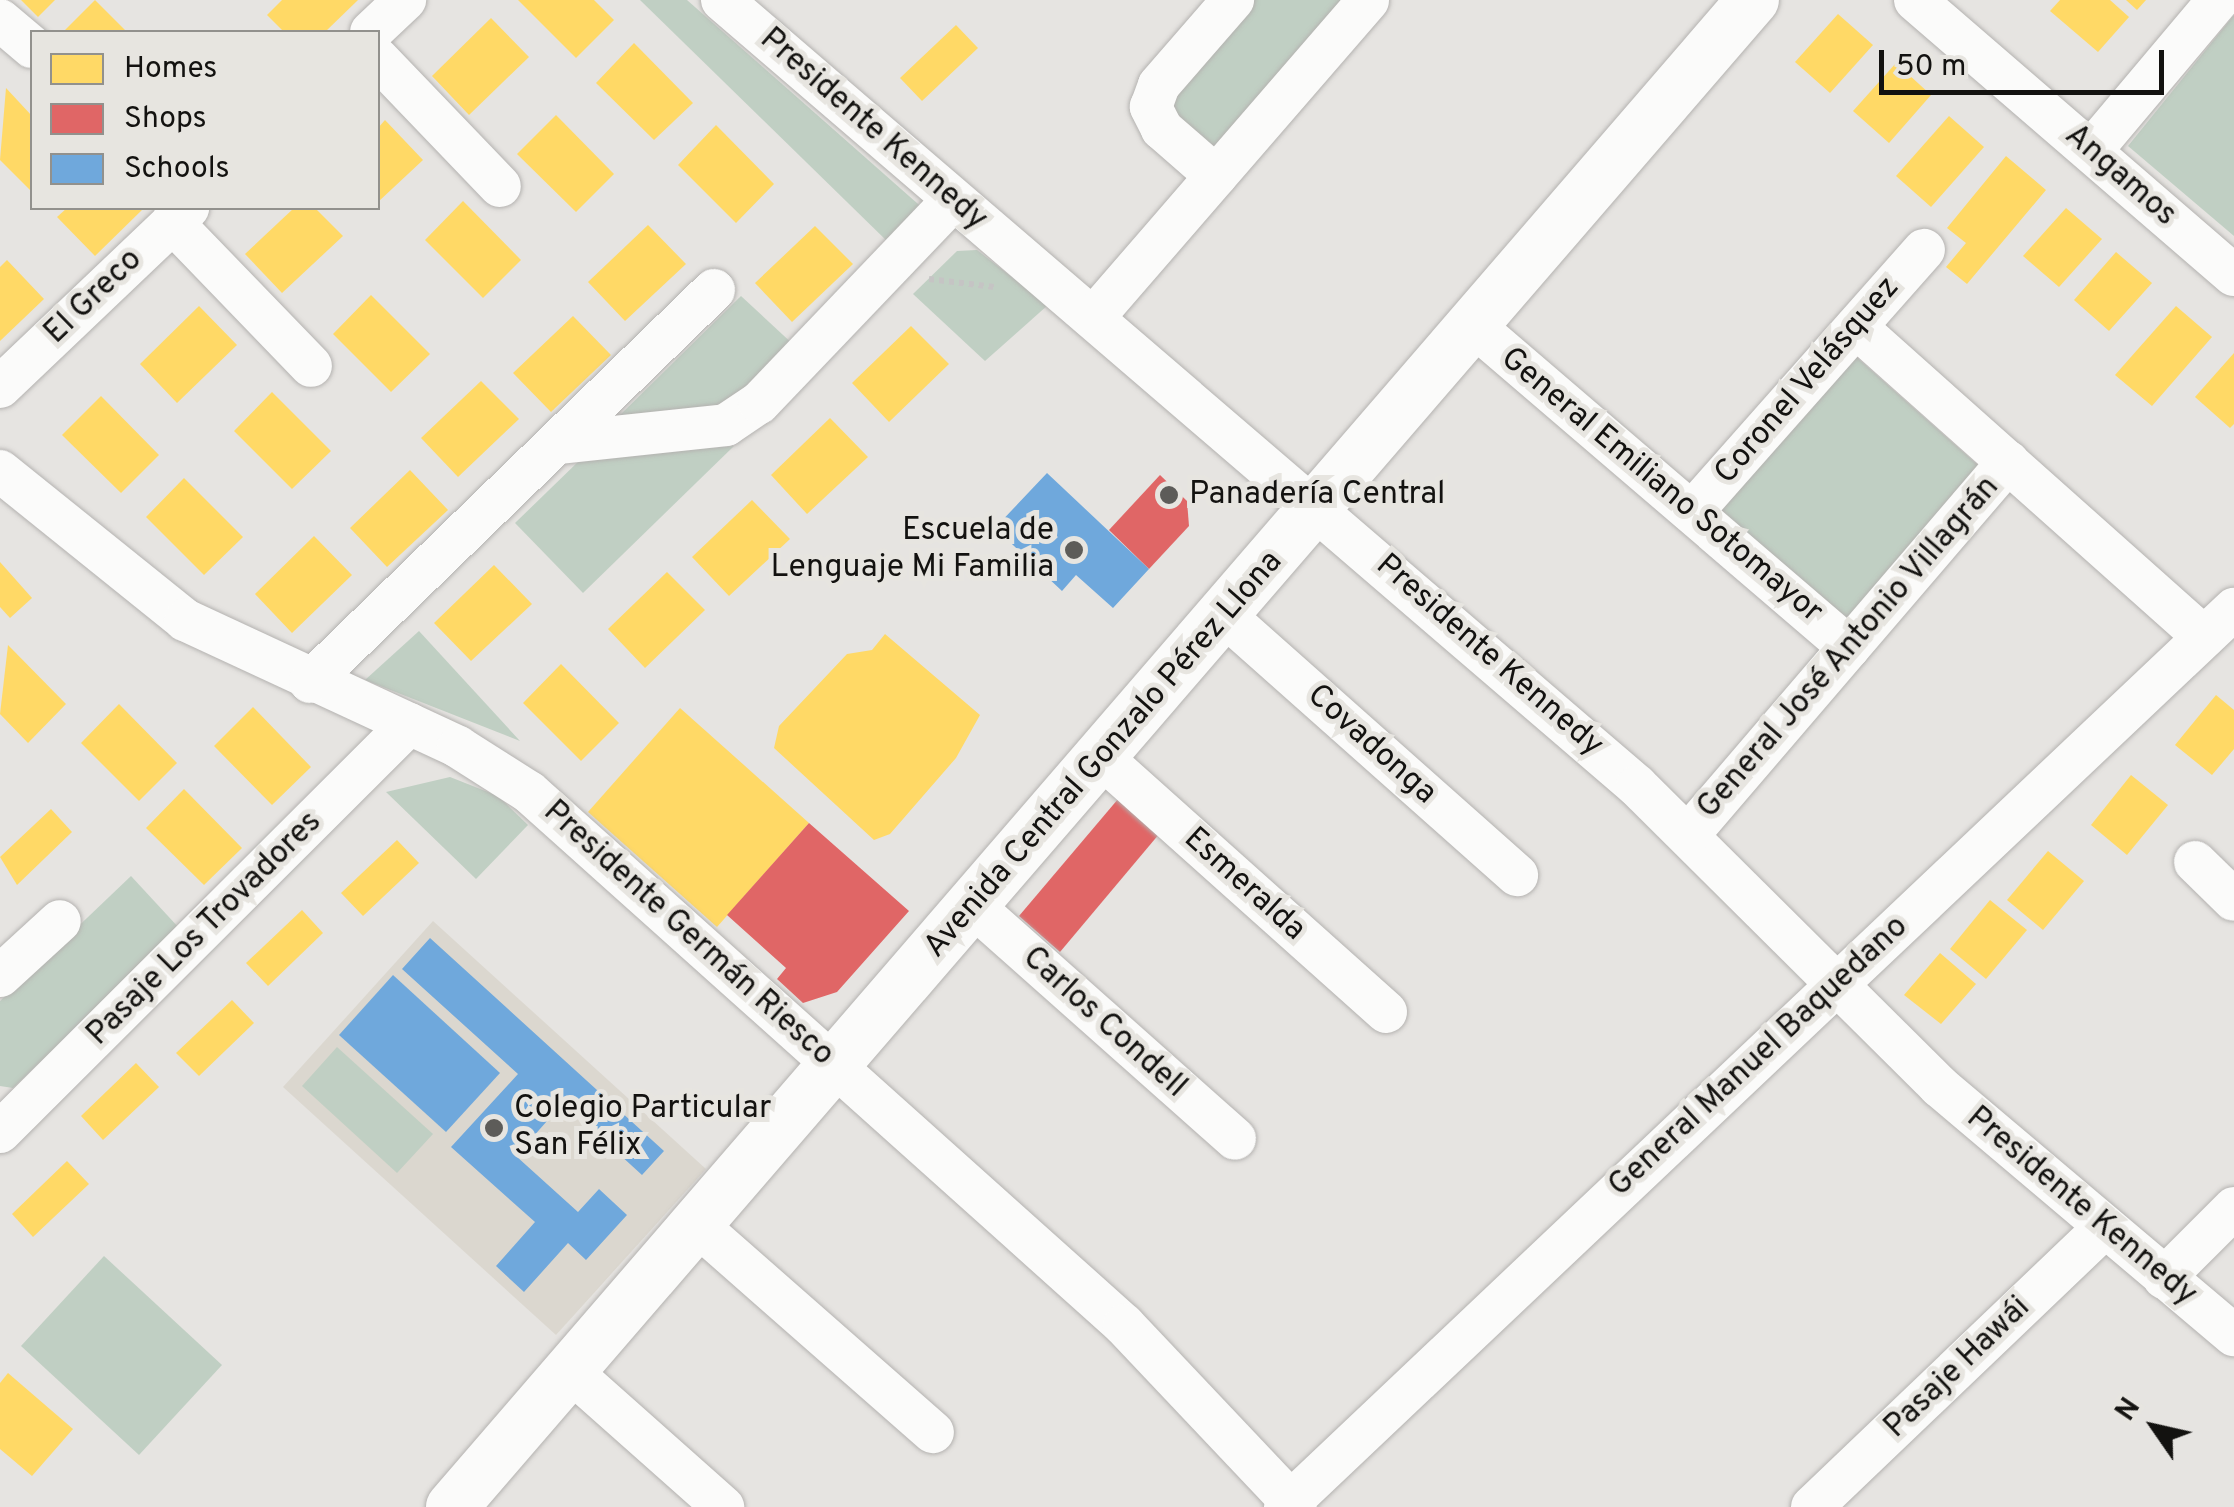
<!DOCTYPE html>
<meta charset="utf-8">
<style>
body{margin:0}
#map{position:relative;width:2234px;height:1507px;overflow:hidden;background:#e6e4e1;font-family:Overpass,sans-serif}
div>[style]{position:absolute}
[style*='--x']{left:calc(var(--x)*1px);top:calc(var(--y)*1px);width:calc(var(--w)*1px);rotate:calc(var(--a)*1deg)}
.built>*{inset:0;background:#dbd7cf}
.green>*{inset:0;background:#c0cfc3}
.homes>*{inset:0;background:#ffd966}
.shops>*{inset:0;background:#e06666}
.schools>*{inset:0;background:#6fa8dc}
.path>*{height:6px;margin-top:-3px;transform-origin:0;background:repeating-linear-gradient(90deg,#c5c4c4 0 5px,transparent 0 10px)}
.roads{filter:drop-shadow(0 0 2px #b4b2b0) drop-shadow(0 0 2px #b4b2b0)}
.minor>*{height:42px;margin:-21px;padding:0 21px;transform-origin:21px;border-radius:21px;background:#fbfbfa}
.tertiary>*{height:52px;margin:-26px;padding:0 26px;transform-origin:26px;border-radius:26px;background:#fbfbfa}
.dots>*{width:28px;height:28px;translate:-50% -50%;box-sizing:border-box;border:5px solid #e7e5e0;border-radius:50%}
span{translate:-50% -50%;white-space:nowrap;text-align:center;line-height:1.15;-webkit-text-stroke:10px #e7e5e0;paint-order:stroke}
.street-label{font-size:32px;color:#131210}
.poi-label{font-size:32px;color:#131210}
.left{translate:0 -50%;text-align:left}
.right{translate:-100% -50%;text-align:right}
.legend{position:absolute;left:30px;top:30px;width:350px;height:180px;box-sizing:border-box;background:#e7e5e0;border:2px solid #92918d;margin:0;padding:12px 18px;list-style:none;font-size:30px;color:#131210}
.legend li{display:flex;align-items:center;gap:20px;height:50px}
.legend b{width:50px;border:2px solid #92918d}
.north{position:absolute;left:2104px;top:1377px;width:100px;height:100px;-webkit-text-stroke:8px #e7e5e0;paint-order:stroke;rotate:304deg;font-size:28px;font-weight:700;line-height:40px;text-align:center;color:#131210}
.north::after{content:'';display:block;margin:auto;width:35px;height:45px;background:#131210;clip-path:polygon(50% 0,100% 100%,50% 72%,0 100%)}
.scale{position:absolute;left:1879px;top:50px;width:285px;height:45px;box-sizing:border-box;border:5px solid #131210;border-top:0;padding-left:12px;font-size:30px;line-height:35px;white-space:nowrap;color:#131210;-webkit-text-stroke:8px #e7e5e0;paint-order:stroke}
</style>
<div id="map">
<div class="built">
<div style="clip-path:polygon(433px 921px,706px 1169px,556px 1335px,283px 1087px)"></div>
</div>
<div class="green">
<div style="clip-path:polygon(640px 0,687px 0,926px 211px,891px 245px)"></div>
<div style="clip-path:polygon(1248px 0,1357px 0,1208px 152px,1172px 121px,1174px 85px)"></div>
<div style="clip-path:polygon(2234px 15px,2234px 236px,2128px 146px)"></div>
<div style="clip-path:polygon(977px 250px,1048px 305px,985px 361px,913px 294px,957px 251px)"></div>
<div style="clip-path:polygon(741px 296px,796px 347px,744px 403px,619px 416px)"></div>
<div style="clip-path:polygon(1853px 354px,1989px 475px,1853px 632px,1717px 516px)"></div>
<div style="clip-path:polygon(734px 446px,583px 593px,515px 523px,583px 457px)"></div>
<div style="clip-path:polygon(419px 631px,520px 741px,365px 680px)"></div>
<div style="clip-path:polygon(450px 777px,498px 796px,528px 825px,476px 879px,386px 792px)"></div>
<div style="clip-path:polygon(131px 876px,180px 929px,13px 1088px,0 1086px,0 1001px)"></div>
<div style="clip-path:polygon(337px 1047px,433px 1134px,397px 1173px,302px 1086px)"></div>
<div style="clip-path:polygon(104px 1256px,222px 1365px,139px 1455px,21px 1346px)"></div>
</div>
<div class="homes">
<div style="clip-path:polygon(21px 0,55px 0,38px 17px)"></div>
<div style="clip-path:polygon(95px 0,127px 32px,63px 32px)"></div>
<div style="clip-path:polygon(282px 0,358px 0,325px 32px,284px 32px,267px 15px)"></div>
<div style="clip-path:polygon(518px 0,594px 0,614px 20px,576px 58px)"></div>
<div style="clip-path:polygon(2060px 0,2110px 0,2129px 17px,2098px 52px,2050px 11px)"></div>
<div style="clip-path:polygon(2126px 0,2146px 0,2137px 10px)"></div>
<div style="clip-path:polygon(1838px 14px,1873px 45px,1830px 93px,1795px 62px)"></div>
<div style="clip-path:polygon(491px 18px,529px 57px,469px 115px,432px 76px)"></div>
<div style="clip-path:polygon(956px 25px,978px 48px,922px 101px,900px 78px)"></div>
<div style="clip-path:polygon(634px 43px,693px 103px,654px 140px,596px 83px)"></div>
<div style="clip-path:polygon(1896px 63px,1931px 95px,1889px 143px,1853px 111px)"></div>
<div style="clip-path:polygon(6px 88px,32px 116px,30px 190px,0 160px)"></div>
<div style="clip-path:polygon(556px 115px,614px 174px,576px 212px,517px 154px)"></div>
<div style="clip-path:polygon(1949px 116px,1984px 147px,1931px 207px,1896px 176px)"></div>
<div style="clip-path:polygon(385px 120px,423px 160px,378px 202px,378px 128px)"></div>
<div style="clip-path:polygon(716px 125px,774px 184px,736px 223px,678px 165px)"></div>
<div style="clip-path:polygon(2006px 156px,2046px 190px,1967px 284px,1946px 267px,1966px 243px,1947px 228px)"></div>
<div style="clip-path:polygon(463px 201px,521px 260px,483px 298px,425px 240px)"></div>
<div style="clip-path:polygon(67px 208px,144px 208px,95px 256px,57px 217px)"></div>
<div style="clip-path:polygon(294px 208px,315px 208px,343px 236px,282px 293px,245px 254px)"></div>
<div style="clip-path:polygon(2066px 208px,2102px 239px,2059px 287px,2023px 256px)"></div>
<div style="clip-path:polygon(648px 225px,686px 264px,625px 321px,588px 282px)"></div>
<div style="clip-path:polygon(815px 226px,853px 264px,792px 322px,755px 283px)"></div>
<div style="clip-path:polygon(2116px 252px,2152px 283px,2109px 331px,2074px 300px)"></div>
<div style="clip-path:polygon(7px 260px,44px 299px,0 341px,0 267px)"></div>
<div style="clip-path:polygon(371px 295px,430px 354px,391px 392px,333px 334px)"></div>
<div style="clip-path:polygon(199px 306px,237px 345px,177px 403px,140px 364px)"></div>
<div style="clip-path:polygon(2176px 306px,2212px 337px,2152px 406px,2115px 375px)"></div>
<div style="clip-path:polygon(573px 316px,611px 355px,551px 412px,513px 373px)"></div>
<div style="clip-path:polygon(911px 326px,949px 364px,889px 422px,852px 383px)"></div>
<div style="clip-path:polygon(2234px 353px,2234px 424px,2230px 428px,2195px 397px)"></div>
<div style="clip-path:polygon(481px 381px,519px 419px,458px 477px,421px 438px)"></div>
<div style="clip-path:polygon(272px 392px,331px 451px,292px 489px,234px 431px)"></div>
<div style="clip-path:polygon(101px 396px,159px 455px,121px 493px,62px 435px)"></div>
<div style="clip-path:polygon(830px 418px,868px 457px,807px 514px,771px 475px)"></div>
<div style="clip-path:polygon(410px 470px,448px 510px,387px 567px,350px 528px)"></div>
<div style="clip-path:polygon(184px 478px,243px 537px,204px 575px,146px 517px)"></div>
<div style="clip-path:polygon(752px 500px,790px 539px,729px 596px,692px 557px)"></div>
<div style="clip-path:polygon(314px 536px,352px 575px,292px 633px,255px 594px)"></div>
<div style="clip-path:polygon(0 562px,32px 598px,10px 618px,0 607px)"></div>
<div style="clip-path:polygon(494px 565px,532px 604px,471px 661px,434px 623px)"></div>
<div style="clip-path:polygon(667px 572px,705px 610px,645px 668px,608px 629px)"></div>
<div style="clip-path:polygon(885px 634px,980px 715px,956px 758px,890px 834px,874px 840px,774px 748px,779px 726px,847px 654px,872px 650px)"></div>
<div style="clip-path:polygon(8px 645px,66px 704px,28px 743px,0 714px)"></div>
<div style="clip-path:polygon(561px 664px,619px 723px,581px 761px,523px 703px)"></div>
<div style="clip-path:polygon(2216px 695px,2234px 710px,2234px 749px,2212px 775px,2175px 745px)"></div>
<div style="clip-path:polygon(119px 704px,177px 763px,139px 801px,81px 743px)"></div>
<div style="clip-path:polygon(253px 707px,311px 767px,272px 805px,214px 746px)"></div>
<div style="clip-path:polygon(680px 708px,809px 823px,717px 927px,588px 812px)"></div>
<div style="clip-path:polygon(2131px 775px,2168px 805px,2127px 855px,2091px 825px)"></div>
<div style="clip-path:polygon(184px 789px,242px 848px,204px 885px,146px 828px)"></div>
<div style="clip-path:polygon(51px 809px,72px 832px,17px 885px,0 857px)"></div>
<div style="clip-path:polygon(397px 840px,419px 863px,363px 916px,341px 893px)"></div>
<div style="clip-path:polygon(2048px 851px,2084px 881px,2043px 930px,2007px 900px)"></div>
<div style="clip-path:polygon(1990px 900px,2027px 930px,1986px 979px,1950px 949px)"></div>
<div style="clip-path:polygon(302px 910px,323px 933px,268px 986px,246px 963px)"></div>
<div style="clip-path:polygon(1940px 953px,1976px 984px,1941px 1024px,1904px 995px)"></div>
<div style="clip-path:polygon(232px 1000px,254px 1023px,199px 1076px,176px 1053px)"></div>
<div style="clip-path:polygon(136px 1063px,159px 1087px,103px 1140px,81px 1116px)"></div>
<div style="clip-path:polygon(67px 1161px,89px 1184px,33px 1237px,12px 1214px)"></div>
<div style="clip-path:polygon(8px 1373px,73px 1429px,32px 1476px,0 1449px,0 1383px)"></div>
</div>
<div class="shops">
<div style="clip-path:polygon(1160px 475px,1187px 501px,1189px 526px,1149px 569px,1109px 530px)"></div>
<div style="clip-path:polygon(1124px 792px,1165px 827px,1060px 952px,1019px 916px)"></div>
<div style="clip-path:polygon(809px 823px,909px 911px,837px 992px,803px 1003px,777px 979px,786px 968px,727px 915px)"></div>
</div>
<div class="schools">
<div style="clip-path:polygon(1047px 473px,1149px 569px,1113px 608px,1076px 575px,1062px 591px,995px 528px)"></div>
<div style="clip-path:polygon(430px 938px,664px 1151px,642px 1175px,563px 1103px,516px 1156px,578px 1212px,599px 1189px,627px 1215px,586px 1260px,568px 1243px,524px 1292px,496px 1266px,535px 1222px,451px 1147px,518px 1074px,402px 969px)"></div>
<div style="clip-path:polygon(393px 975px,500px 1073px,446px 1132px,339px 1035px)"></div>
</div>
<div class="path">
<div style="--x:929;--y:279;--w:66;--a:6.9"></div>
</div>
<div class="roads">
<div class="minor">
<div style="--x:722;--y:0;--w:1206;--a:40.66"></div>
<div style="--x:1637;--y:786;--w:426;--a:44.8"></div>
<div style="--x:1939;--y:1086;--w:386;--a:40.2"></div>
<div style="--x:1915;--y:0;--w:421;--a:40.8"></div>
<div style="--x:0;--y:20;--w:42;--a:40.2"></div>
<div style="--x:371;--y:32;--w:47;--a:-43.3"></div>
<div style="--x:378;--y:59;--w:176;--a:46.2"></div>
<div style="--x:2091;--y:151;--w:197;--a:-49.9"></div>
<div style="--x:1216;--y:176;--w:72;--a:-139"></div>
<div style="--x:1162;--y:129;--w:25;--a:-117"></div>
<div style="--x:1151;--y:107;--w:23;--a:-70"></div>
<div style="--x:1159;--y:85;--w:113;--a:-49"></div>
<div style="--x:172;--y:222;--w:200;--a:46"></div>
<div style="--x:1093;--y:318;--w:420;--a:-49.1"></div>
<div style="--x:1474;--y:326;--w:494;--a:40.6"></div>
<div style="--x:1856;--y:327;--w:466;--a:41.7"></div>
<div style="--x:0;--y:387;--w:260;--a:-43.6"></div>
<div style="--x:558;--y:443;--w:169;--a:-6.1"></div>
<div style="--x:726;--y:425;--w:40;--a:-34"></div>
<div style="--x:759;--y:403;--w:281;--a:-46.3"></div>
<div style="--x:0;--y:471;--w:238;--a:38.8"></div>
<div style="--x:185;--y:620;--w:301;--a:24.9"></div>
<div style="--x:458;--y:747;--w:84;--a:32.4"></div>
<div style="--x:529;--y:792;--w:799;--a:41.85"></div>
<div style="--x:1124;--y:1325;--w:250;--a:46.6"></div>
<div style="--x:1692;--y:512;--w:350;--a:-48.5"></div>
<div style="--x:1224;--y:615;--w:392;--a:41.6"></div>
<div style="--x:310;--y:682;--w:563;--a:-44.14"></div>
<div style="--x:1102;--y:758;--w:381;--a:41.8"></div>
<div style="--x:1690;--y:833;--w:489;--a:-49.4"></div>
<div style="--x:2195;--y:862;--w:54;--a:44.3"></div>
<div style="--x:974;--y:907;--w:349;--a:41.6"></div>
<div style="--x:0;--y:976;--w:81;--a:-42.5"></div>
<div style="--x:0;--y:1132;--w:578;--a:-44.93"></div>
<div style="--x:697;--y:1225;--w:314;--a:41.3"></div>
<div style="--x:2164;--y:1278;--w:99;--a:-45"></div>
<div style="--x:570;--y:1371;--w:205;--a:41.6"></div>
<div style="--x:1285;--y:1507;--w:1307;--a:-43.42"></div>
<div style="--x:1812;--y:1507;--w:404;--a:-43.7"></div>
</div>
<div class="tertiary">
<div style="--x:452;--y:1507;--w:1991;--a:-49.2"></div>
</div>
</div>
<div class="dots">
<div style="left:1169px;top:495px;background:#5d5c59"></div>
<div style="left:1074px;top:550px;background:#5d5c59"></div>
<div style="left:494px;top:1128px;background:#5d5c59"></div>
</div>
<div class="street-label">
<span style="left:873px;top:130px;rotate:41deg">Presidente Kennedy</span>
<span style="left:2120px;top:176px;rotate:41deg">Angamos</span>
<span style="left:94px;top:297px;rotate:-44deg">El Greco</span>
<span style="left:1808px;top:381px;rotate:-49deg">Coronel Velásquez</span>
<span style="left:1661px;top:486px;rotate:40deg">General Emiliano Sotomayor</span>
<span style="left:1849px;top:648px;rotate:-49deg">General José Antonio Villagrán</span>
<span style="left:1489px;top:656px;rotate:41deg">Presidente Kennedy</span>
<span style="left:1371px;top:745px;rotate:42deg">Covadonga</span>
<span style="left:1104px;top:755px;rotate:-49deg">Avenida Central Gonzalo Pérez Llona</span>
<span style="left:1244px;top:885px;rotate:42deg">Esmeralda</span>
<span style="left:205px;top:929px;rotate:-45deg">Pasaje Los Trovadores</span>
<span style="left:688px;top:934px;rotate:42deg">Presidente Germán Riesco</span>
<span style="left:1104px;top:1023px;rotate:42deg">Carlos Condell</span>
<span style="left:1759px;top:1057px;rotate:-43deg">General Manuel Baquedano</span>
<span style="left:2081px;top:1207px;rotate:40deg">Presidente Kennedy</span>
<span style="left:1958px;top:1368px;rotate:-44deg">Pasaje Hawái</span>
</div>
<div class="poi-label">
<span class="left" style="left:1189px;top:495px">Panadería Central</span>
<span class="right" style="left:1054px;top:550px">Escuela de<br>Lenguaje Mi Familia</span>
<span class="left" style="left:514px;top:1128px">Colegio Particular<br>San Félix</span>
</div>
<ul class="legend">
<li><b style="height:28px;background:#ffd966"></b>Homes</li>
<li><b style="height:28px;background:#e06666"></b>Shops</li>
<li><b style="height:28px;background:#6fa8dc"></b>Schools</li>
</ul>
<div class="north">N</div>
<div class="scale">50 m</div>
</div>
